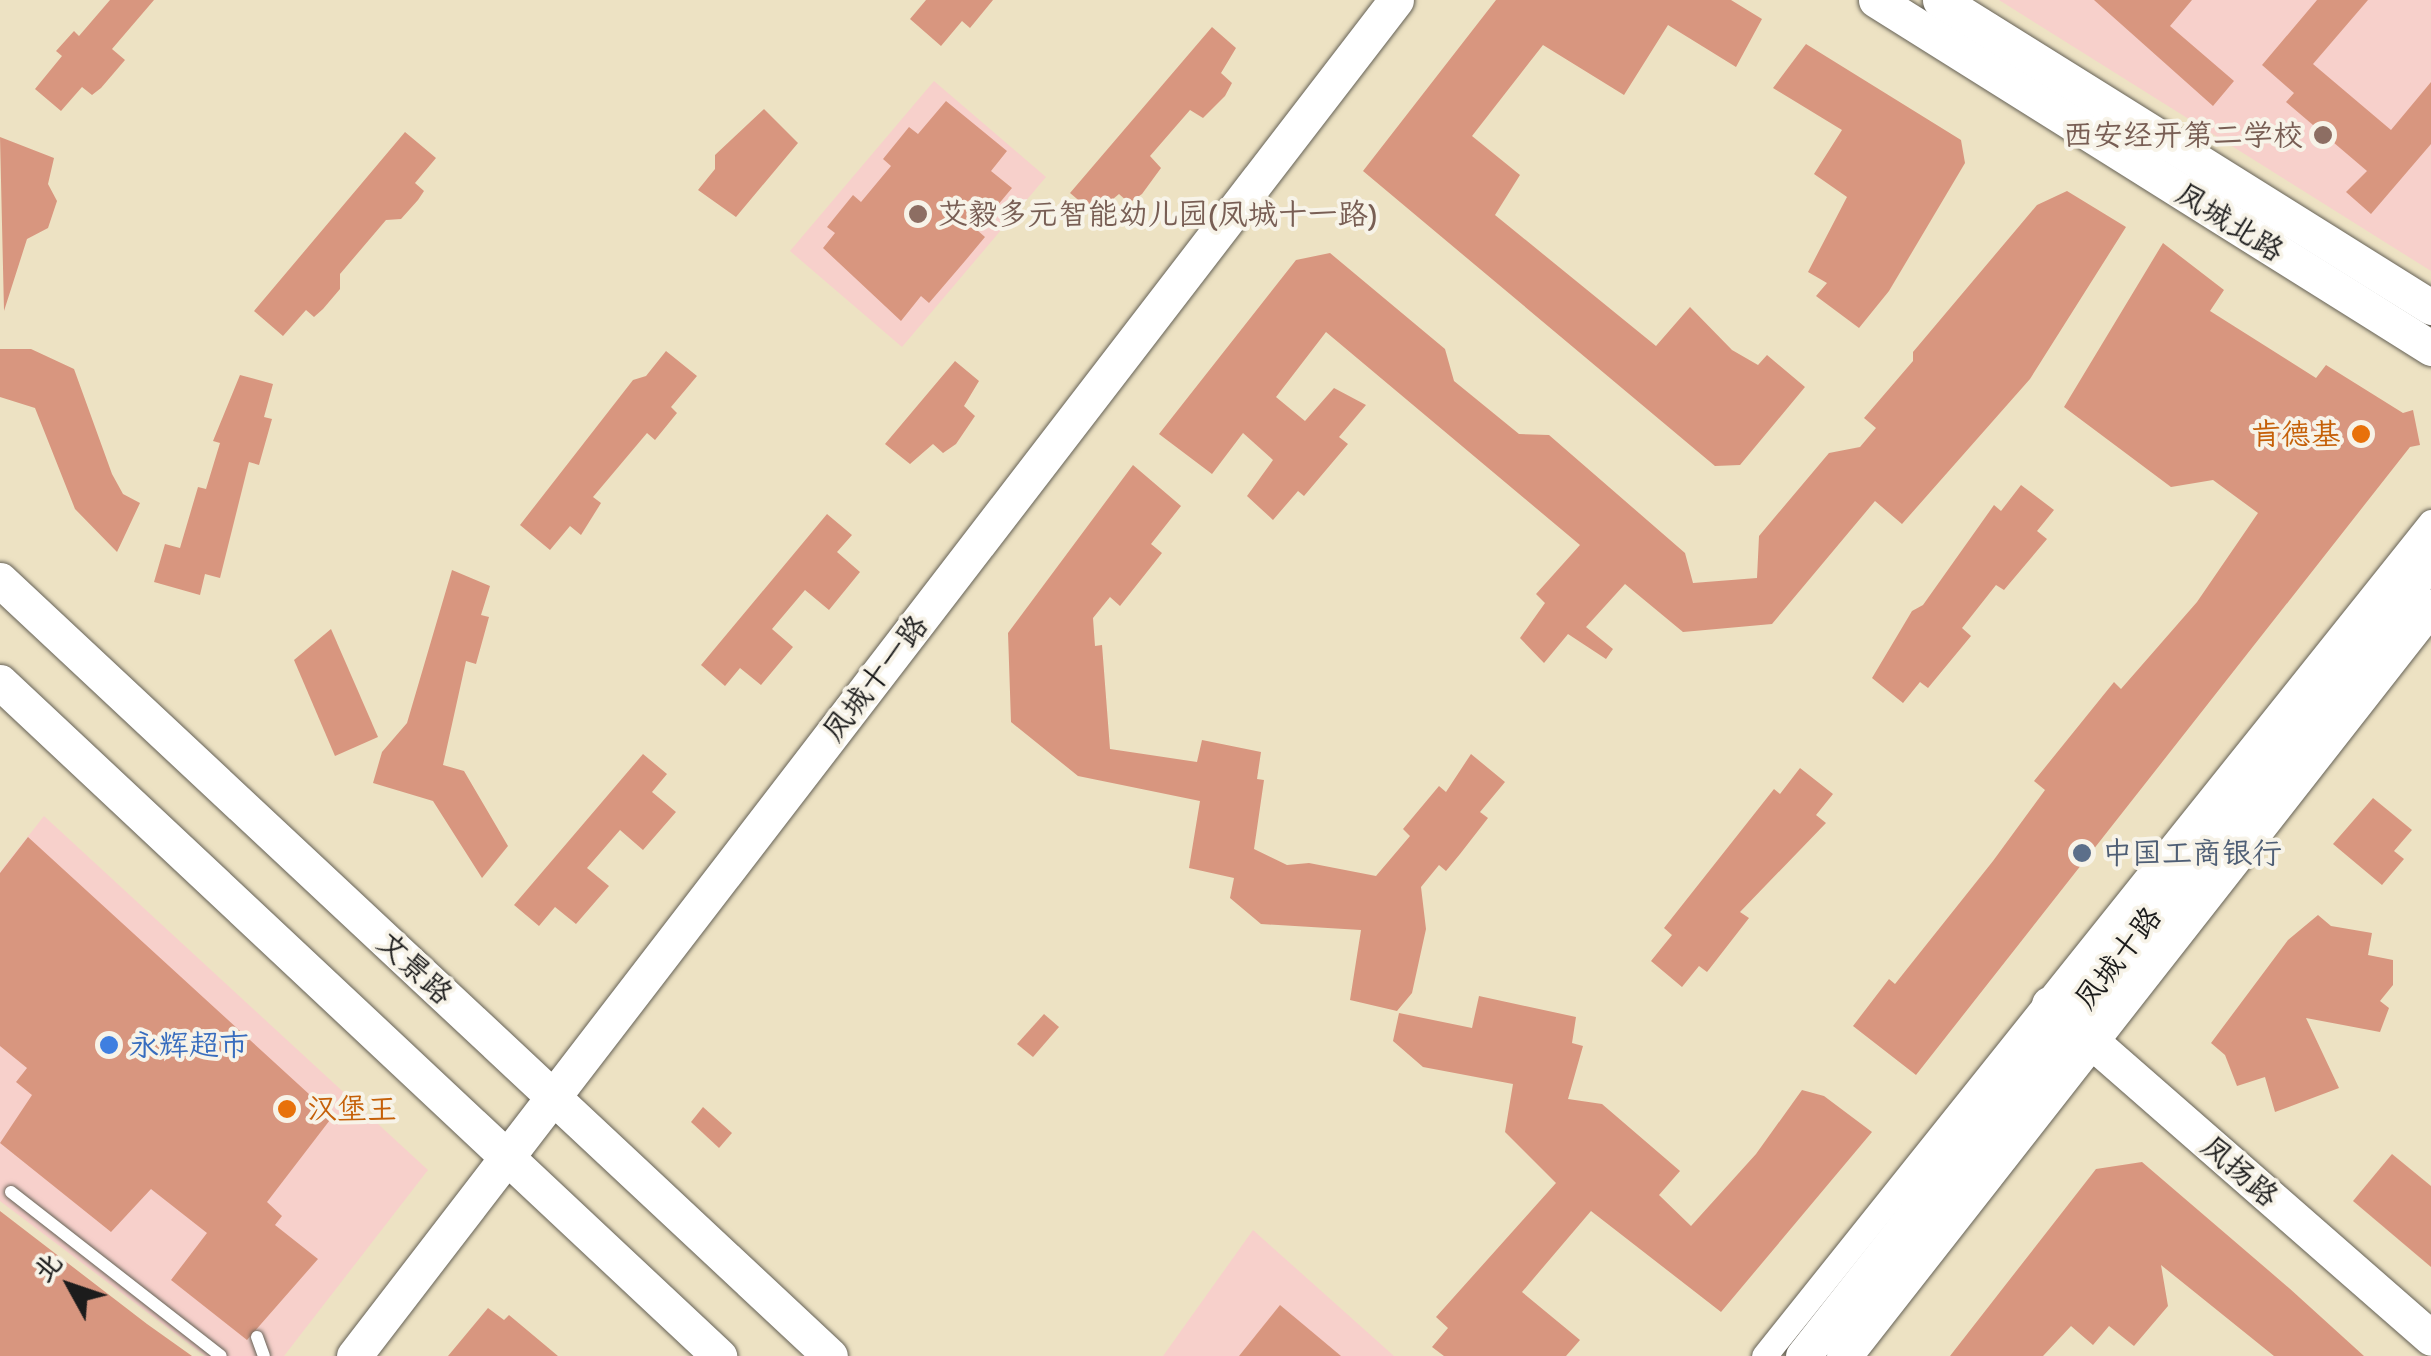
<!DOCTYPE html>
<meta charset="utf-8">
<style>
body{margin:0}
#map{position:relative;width:2431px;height:1356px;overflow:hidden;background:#ede2c3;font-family:Itim,"LXGW WenKai TC",sans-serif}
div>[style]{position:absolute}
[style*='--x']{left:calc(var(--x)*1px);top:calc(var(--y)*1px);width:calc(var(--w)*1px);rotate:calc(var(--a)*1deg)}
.built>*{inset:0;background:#f7d0cb}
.building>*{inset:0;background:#d8967f}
.roads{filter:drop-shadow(0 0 2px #656156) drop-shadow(0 0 2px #656156)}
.lane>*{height:12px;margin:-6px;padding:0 6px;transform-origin:6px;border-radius:6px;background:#fff}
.street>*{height:25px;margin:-12.5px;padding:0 12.5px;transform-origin:12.5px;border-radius:12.5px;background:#fff}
.secondary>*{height:35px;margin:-17.5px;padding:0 17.5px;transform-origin:17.5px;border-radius:17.5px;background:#fff}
.dots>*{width:28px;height:28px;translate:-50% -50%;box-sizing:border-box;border:5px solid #f7f3e8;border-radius:50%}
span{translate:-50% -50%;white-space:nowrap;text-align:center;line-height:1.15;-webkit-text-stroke:8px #f7f3e8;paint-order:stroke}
.education-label{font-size:30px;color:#785e54}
.right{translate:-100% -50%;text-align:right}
.left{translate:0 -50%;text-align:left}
.street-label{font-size:30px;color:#1c1c1c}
.food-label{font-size:30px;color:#c56008}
.service-label{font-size:30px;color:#4e5e75}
.shop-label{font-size:30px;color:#366cbe}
.north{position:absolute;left:20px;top:1236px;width:100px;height:100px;-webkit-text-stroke:8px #f7f3e8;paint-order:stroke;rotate:310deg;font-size:28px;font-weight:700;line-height:40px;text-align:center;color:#1c1c1c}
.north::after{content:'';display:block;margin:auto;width:35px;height:45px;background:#1c1c1c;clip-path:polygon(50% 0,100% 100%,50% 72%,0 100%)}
</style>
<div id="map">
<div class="built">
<div style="clip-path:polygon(1999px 0,2431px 0,2431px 271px)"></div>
<div style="clip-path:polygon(934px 81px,1046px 177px,902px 347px,790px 251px)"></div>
<div style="clip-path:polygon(44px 816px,428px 1170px,284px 1356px,205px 1356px,0 1201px,0 872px)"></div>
<div style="clip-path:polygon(1253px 1230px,1394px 1356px,1163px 1356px)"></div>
</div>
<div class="building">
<div style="clip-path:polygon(110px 0,154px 0,112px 49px,125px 60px,101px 88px,92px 95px,82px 87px,61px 111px,35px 89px,62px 56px,56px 51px,74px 31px,79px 36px)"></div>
<div style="clip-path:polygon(926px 0,993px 0,970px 28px,962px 21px,941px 46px,910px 19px)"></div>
<div style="clip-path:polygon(1496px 0,1731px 0,1762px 19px,1736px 67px,1668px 25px,1624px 95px,1543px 45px,1472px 136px,1520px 175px,1495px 215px,1656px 346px,1690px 307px,1732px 350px,1758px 365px,1767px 355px,1805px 387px,1740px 465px,1715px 466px,1363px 171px)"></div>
<div style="clip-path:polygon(2094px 0,2192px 0,2170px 26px,2234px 81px,2213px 106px)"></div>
<div style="clip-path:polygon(2317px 0,2368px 0,2313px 64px,2391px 130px,2431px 82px,2431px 144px,2371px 214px,2346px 192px,2367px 171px,2286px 102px,2294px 93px,2262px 65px)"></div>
<div style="clip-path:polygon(1212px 27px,1236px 48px,1221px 73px,1232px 83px,1225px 96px,1203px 118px,1190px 110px,1150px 156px,1161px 168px,1142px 194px,1129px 203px,1119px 194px,1095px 214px,1070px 193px)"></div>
<div style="clip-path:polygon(1806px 44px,1961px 140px,1965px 163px,1889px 291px,1859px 328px,1816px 296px,1827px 283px,1808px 272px,1847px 197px,1814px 174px,1842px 130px,1773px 88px)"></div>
<div style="clip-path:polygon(946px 101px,1007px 151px,991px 171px,1012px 188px,977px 230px,985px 237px,965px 261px,929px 303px,921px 296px,901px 321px,823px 248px,835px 233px,827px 227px,853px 195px,861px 202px,891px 166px,883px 159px,909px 127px,918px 134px)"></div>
<div style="clip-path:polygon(764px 109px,798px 143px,736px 217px,698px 190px,715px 169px,715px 155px)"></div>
<div style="clip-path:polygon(405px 132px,436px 158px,415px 183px,424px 191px,418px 200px,401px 219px,386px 220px,340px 274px,340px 289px,323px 309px,314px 317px,306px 310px,283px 336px,254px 311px)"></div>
<div style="clip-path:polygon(0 137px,54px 158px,48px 184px,57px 201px,48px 228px,27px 239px,4px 311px)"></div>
<div style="clip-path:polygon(2067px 191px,2126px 227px,2030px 379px,1902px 524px,1875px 501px,1772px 624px,1683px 632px,1625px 584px,1586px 627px,1613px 649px,1606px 659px,1568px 634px,1544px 663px,1520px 638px,1545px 603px,1536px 594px,1580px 545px,1326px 332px,1276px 397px,1305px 421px,1334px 388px,1366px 405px,1339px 437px,1348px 444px,1304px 496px,1298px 491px,1273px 520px,1247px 496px,1273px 460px,1243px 433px,1212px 474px,1159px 434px,1296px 260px,1330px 253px,1445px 349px,1454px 381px,1519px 434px,1549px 435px,1685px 553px,1693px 583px,1757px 578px,1759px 536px,1829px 453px,1860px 447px,1876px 428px,1864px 418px,1913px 361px,1913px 352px,2037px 205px)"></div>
<div style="clip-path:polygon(2163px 243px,2224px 290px,2210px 311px,2316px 378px,2326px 365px,2403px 413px,2413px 410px,2420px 445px,2410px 447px,1916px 1075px,1853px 1026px,1889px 979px,1895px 984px,1993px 861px,2045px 790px,2034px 781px,2114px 682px,2121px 689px,2197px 602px,2258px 513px,2213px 480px,2171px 487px,2064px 407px)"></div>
<div style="clip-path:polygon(0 349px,31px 349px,74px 369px,112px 474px,123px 494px,140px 503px,117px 552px,75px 509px,35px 408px,0 397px)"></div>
<div style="clip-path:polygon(666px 351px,697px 376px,671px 407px,677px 413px,655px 440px,647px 433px,593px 497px,601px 503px,581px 535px,570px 526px,550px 550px,520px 525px,633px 380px,646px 376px)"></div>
<div style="clip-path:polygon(955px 361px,979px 381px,964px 406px,975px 416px,956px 444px,943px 453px,933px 444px,910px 464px,885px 444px)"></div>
<div style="clip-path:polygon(240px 375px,273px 384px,264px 417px,272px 419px,259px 465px,249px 462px,220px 578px,205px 574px,200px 595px,154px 582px,165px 544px,180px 548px,198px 487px,206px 489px,220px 443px,213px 441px)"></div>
<div style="clip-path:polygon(1133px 465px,1181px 506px,1151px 544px,1162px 553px,1120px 606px,1110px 597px,1093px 618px,1095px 646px,1102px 645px,1110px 749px,1197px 762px,1202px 740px,1261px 752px,1257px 779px,1264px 780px,1254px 849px,1287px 865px,1309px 863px,1376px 876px,1410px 836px,1403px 829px,1439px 786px,1446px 792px,1471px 754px,1505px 782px,1480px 812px,1488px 818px,1460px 854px,1446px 871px,1439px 865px,1421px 887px,1426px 929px,1412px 993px,1397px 1011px,1350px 1000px,1361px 930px,1261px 924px,1230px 898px,1234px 878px,1189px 868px,1200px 801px,1078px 776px,1011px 722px,1008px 633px)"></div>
<div style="clip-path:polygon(2021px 485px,2054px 510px,2037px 531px,2047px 539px,2004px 590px,1996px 585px,1962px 628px,1971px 636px,1928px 688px,1920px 682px,1903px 703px,1872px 678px,1912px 611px,1923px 605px,1994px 505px,2001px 511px)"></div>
<div style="clip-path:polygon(827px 514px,852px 535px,837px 552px,860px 572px,829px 610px,805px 590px,772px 629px,793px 647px,761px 685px,740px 668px,725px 686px,701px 665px)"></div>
<div style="clip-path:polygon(452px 570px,490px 586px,481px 615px,489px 617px,476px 664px,466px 661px,443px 765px,464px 771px,508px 846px,482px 878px,433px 801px,373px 783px,382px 752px,407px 723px)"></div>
<div style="clip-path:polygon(331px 629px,378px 737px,335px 756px,294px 660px)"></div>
<div style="clip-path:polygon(643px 754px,667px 774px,652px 792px,676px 812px,643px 850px,620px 830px,587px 868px,609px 886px,576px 924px,555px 907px,539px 926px,514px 905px)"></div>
<div style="clip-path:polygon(1800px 768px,1833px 794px,1816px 815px,1826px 823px,1740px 912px,1749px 918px,1707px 972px,1699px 966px,1682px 987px,1651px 961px,1672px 935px,1664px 928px,1774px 789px,1780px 794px)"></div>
<div style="clip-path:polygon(2373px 798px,2412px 830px,2394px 851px,2404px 859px,2382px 885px,2333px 844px)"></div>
<div style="clip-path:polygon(28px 837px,333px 1116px,267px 1202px,282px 1216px,275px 1225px,318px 1259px,247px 1340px,171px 1280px,207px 1233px,151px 1189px,111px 1232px,0 1143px,32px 1095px,16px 1082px,27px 1068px,0 1046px,0 873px)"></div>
<div style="clip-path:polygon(2318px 915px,2331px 926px,2372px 933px,2368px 955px,2393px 960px,2393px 985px,2380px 1001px,2389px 1008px,2380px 1032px,2306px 1018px,2339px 1088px,2275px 1112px,2265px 1077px,2237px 1086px,2225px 1055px,2211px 1043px,2288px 940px)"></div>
<div style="clip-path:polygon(1479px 996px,1576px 1017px,1572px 1043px,1583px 1046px,1568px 1099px,1602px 1104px,1680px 1171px,1659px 1195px,1691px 1226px,1756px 1154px,1802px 1090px,1824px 1096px,1872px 1132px,1721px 1312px,1591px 1211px,1522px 1292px,1580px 1340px,1566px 1356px,1444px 1356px,1432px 1347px,1448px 1328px,1436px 1317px,1556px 1183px,1505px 1132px,1513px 1084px,1423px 1067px,1393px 1041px,1399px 1013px,1472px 1028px)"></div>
<div style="clip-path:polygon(1044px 1014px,1059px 1027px,1033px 1057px,1017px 1044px)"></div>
<div style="clip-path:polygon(703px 1107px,732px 1133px,719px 1148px,691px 1122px)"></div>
<div style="clip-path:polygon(2392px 1154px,2431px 1186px,2431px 1267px,2353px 1201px)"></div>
<div style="clip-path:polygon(2142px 1162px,2289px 1288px,2364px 1356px,2274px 1356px,2161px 1265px,2168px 1306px,2134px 1346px,2109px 1326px,2093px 1345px,2071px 1326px,2043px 1356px,1950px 1356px,2096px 1169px)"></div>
<div style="clip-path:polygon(0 1211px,147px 1324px,192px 1356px,0 1356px)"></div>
<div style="clip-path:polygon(1280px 1305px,1341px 1356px,1239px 1356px)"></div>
<div style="clip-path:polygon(488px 1308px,504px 1320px,509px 1315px,558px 1356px,448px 1356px)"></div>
</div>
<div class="roads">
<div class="lane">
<div style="--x:11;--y:1192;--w:266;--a:38"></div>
<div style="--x:257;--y:1337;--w:20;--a:70"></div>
</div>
<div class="street">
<div style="--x:1764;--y:1356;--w:1068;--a:-51.35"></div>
</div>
<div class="secondary">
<div style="--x:1876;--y:0;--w:655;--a:32.09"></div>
<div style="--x:1940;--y:0;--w:579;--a:32.02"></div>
<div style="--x:0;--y:580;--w:1136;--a:43.07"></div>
<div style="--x:0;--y:682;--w:986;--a:43.15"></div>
<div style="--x:2049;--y:1004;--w:507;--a:41.16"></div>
<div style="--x:354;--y:1356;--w:1710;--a:-52.46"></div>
<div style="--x:1803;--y:1356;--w:1015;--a:-51.76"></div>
<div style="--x:1844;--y:1356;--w:952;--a:-51.95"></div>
</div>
</div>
<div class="dots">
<div style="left:2323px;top:135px;background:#8d6e63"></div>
<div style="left:918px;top:214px;background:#8d6e63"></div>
<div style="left:2361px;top:434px;background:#e8710a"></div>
<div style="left:2082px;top:853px;background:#5c6f8a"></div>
<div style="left:109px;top:1045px;background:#3f7fe0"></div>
<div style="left:287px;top:1109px;background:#e8710a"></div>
</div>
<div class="education-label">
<span class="right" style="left:2303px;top:135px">西安经开第二学校</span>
<span class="left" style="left:938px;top:214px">艾毅多元智能幼儿园(凤城十一路)</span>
</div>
<div class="street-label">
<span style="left:2230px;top:222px;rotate:32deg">凤城北路</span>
<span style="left:875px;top:678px;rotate:-52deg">凤城十一路</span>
<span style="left:2118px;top:958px;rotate:-52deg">凤城十路</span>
<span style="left:415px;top:968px;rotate:43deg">文景路</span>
<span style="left:2240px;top:1171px;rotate:41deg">凤扬路</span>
</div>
<div class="food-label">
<span class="right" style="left:2341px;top:434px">肯德基</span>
<span class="left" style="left:307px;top:1109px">汉堡王</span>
</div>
<div class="service-label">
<span class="left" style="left:2102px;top:853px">中国工商银行</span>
</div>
<div class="shop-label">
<span class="left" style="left:129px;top:1045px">永辉超市</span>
</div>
<div class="north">北</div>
</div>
